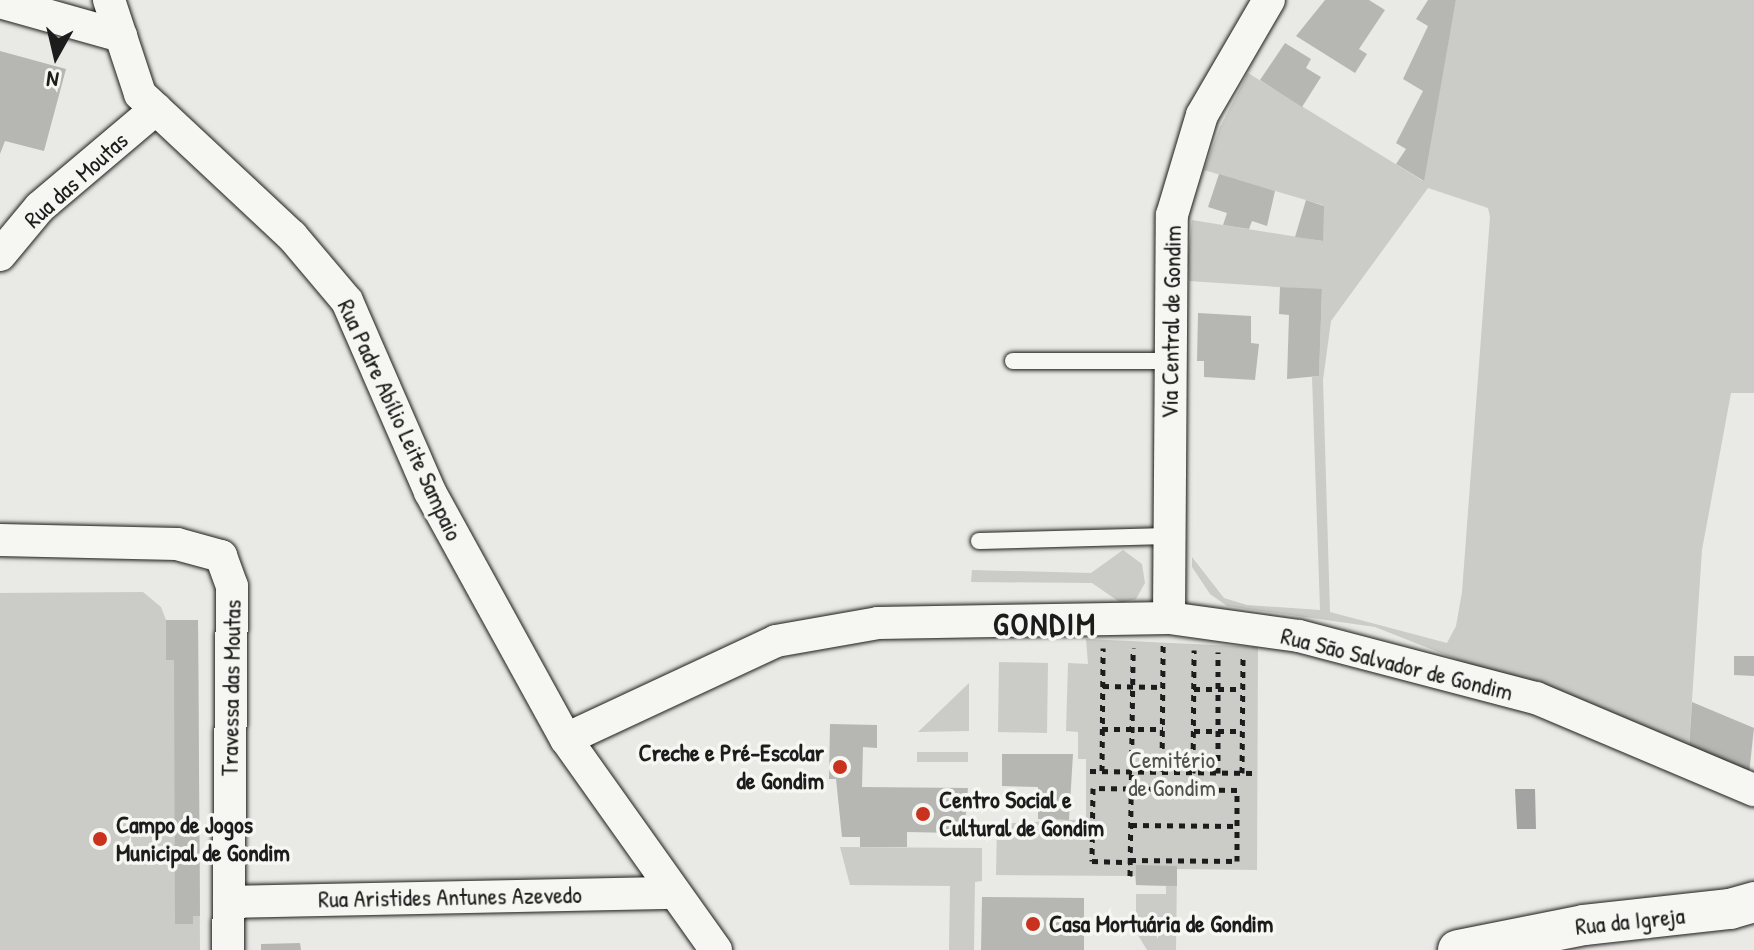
<!DOCTYPE html>
<meta charset="utf-8">
<style>
body{margin:0}
#map{position:relative;width:1754px;height:950px;overflow:hidden;background:#e9e9e5;font-family:"Patrick Hand",sans-serif}
div>[style]{position:absolute}
[style*='--x']{left:calc(var(--x)*1px);top:calc(var(--y)*1px);width:calc(var(--w)*1px);rotate:calc(var(--a)*1deg)}
.green>*{inset:0;background:#cbcbc7}
.water>*{inset:0;background:#a3a3a1}
.building>*{inset:0;background:#b6b6b3}
.path>*{height:5px;margin-top:-2.5px;transform-origin:0;background:repeating-linear-gradient(90deg,#1c1c1c 0 6px,transparent 0 12px)}
.roads{filter:drop-shadow(0 0 2px #1c1c1c) drop-shadow(0 0 2px #1c1c1c)}
.service>*{height:16px;margin:-8px;padding:0 8px;transform-origin:8px;border-radius:8px;background:#f6f6f2}
.minor>*{height:32px;margin:-16px;padding:0 16px;transform-origin:16px;border-radius:16px;background:#f6f6f2}
.tertiary>*{height:40px;margin:-20px;padding:0 20px;transform-origin:20px;border-radius:20px;background:#f6f6f2}
.dots>*{width:22px;height:22px;translate:-50% -50%;box-sizing:border-box;border:4px solid #f6f6f2;border-radius:50%}
span{translate:-50% -50%;white-space:nowrap;text-align:center;line-height:1.15;-webkit-text-stroke:7px #f6f6f2;paint-order:stroke}
.street-label{font-size:24px;color:#1c1c1c}
.poi-label{font-size:24px;color:#1c1c1c;font-weight:700}
.right{translate:-100% -50%;text-align:right}
.left{translate:0 -50%;text-align:left}
.park-label{font-size:24px;color:#51514f}
.district-label{font-size:32px;color:#1c1c1c;font-weight:700;letter-spacing:2px}
.north{position:absolute;left:16px;top:16px;width:80px;height:80px;-webkit-text-stroke:6px #f6f6f2;paint-order:stroke;rotate:188deg;font-size:22px;font-weight:700;line-height:32px;text-align:center;color:#1c1c1c}
.north::after{content:'';display:block;margin:auto;width:28px;height:36px;background:#1c1c1c;clip-path:polygon(50% 0,100% 100%,50% 72%,0 100%)}
</style>
<div id="map">
<div class="green">
<div style="clip-path:polygon(evenodd,1456px 0,1754px 0,1754px 393px,1731px 393px,1702px 550px,1689px 745px,1673px 745px,1375px 627px,1227px 606px,1210px 594px,1192px 567px,1192px 557px,1224px 598px,1247px 605px,1320px 610px,1312px 377px,1319px 376px,1322px 290px,1189px 281px,1188px 258px,1192px 220px,1322px 241px,1323px 205px,1204px 170px,1220px 127px,1248px 73px,1423px 181px,1456px 0,1428px 188px,1488px 208px,1490px 217px,1462px 592px,1456px 626px,1447px 643px,1330px 612px,1323px 380px,1331px 321px,1428px 188px)"></div>
<div style="clip-path:polygon(1123px 550px,1142px 564px,1145px 583px,1136px 599px,1121px 603px,1092px 583px,971px 582px,972px 570px,1091px 573px)"></div>
<div style="clip-path:polygon(143px 592px,161px 607px,166px 620px,198px 620px,200px 950px,0 950px,0 593px)"></div>
<div style="clip-path:polygon(1086px 639px,1258px 647px,1257px 870px,1177px 869px,1176px 950px,1147px 950px,1136px 932px,1136px 894px,1166px 894px,1166px 886px,1136px 885px,1135px 876px,996px 875px,997px 824px,1086px 819px,1086px 759px,1078px 759px,1078px 732px,1066px 731px,1068px 663px,1088px 664px)"></div>
<div style="clip-path:polygon(999px 662px,1048px 663px,1047px 733px,998px 732px)"></div>
<div style="clip-path:polygon(969px 683px,969px 731px,918px 732px)"></div>
<div style="clip-path:polygon(917px 752px,968px 752px,968px 762px,917px 762px)"></div>
<div style="clip-path:polygon(840px 847px,982px 848px,982px 881px,975px 882px,974px 950px,949px 950px,950px 886px,850px 885px)"></div>
</div>
<div class="water">
<div style="clip-path:polygon(1515px 789px,1535px 789px,1536px 829px,1517px 829px)"></div>
</div>
<div class="building">
<div style="clip-path:polygon(1325px 0,1369px 0,1385px 10px,1359px 49px,1367px 54px,1355px 73px,1296px 36px)"></div>
<div style="clip-path:polygon(1428px 0,1456px 0,1424px 181px,1396px 164px,1406px 149px,1396px 143px,1423px 91px,1403px 79px,1428px 26px,1416px 19px)"></div>
<div style="clip-path:polygon(1285px 43px,1311px 59px,1306px 68px,1321px 77px,1302px 107px,1260px 80px)"></div>
<div style="clip-path:polygon(0 51px,66px 69px,44px 151px,5px 141px,0 154px)"></div>
<div style="clip-path:polygon(1219px 174px,1275px 191px,1267px 226px,1252px 221px,1249px 229px,1223px 225px,1227px 213px,1208px 207px)"></div>
<div style="clip-path:polygon(1306px 200px,1324px 206px,1323px 241px,1295px 237px)"></div>
<div style="clip-path:polygon(1280px 287px,1322px 289px,1319px 376px,1287px 379px,1289px 315px,1279px 314px)"></div>
<div style="clip-path:polygon(1198px 313px,1251px 316px,1251px 343px,1259px 344px,1255px 380px,1204px 377px,1204px 361px,1197px 361px)"></div>
<div style="clip-path:polygon(166px 620px,198px 620px,200px 916px,193px 916px,193px 924px,175px 924px,174px 660px,166px 660px)"></div>
<div style="clip-path:polygon(1734px 656px,1754px 656px,1754px 676px,1734px 675px)"></div>
<div style="clip-path:polygon(1692px 702px,1754px 728px,1749px 774px,1689px 749px)"></div>
<div style="clip-path:polygon(830px 724px,877px 725px,877px 748px,863px 747px,862px 787px,968px 788px,965px 825px,955px 824px,955px 833px,907px 832px,907px 847px,860px 847px,860px 837px,842px 837px,836px 779px,829px 779px)"></div>
<div style="clip-path:polygon(1002px 754px,1073px 754px,1069px 820px,1038px 819px,1038px 787px,1002px 786px)"></div>
<div style="clip-path:polygon(1136px 865px,1177px 866px,1177px 886px,1136px 885px)"></div>
<div style="clip-path:polygon(982px 897px,1084px 898px,1084px 950px,981px 950px)"></div>
<div style="clip-path:polygon(300px 943px,301px 950px,261px 950px,261px 944px)"></div>
</div>
<div class="path">
<div style="--x:1103;--y:686;--w:60;--a:1"></div>
<div style="--x:1194;--y:689;--w:48;--a:0"></div>
<div style="--x:1102;--y:729;--w:61;--a:0"></div>
<div style="--x:1194;--y:731;--w:48;--a:0"></div>
<div style="--x:1090;--y:771;--w:164;--a:0.7"></div>
<div style="--x:1102;--y:771;--w:123;--a:-89.5"></div>
<div style="--x:1162;--y:772;--w:127;--a:-89.5"></div>
<div style="--x:1193;--y:773;--w:123;--a:-89.5"></div>
<div style="--x:1218;--y:773;--w:121;--a:-90"></div>
<div style="--x:1242;--y:773;--w:119;--a:-89.5"></div>
<div style="--x:1131;--y:825;--w:106;--a:0.5"></div>
<div style="--x:1130;--y:860;--w:107;--a:0.5"></div>
<div style="--x:1237;--y:861;--w:71;--a:-90"></div>
<div style="--x:1237;--y:790;--w:144;--a:-179.2"></div>
<div style="--x:1093;--y:788;--w:73;--a:90.8"></div>
<div style="--x:1092;--y:861;--w:38;--a:2"></div>
<div style="--x:1130;--y:876;--w:228;--a:-89.2"></div>
</div>
<div class="roads">
<div class="service">
<div style="--x:1013;--y:361;--w:156;--a:0"></div>
<div style="--x:979;--y:541;--w:190;--a:-1.5"></div>
</div>
<div class="minor">
<div style="--x:109;--y:0;--w:99;--a:71.7"></div>
<div style="--x:140;--y:94;--w:208;--a:43.1"></div>
<div style="--x:292;--y:236;--w:85;--a:49.8"></div>
<div style="--x:347;--y:301;--w:208;--a:66.5"></div>
<div style="--x:430;--y:492;--w:282;--a:61.2"></div>
<div style="--x:566;--y:739;--w:259;--a:54.6"></div>
<div style="--x:0;--y:2;--w:126;--a:15.7"></div>
<div style="--x:0;--y:255;--w:62;--a:-50.2"></div>
<div style="--x:40;--y:207;--w:152;--a:-40.2"></div>
<div style="--x:0;--y:540;--w:177;--a:1.3"></div>
<div style="--x:177;--y:544;--w:46;--a:15.3"></div>
<div style="--x:221;--y:556;--w:32;--a:70"></div>
<div style="--x:232;--y:586;--w:364;--a:90.6"></div>
<div style="--x:1169;--y:618;--w:403;--a:-89.6"></div>
<div style="--x:1172;--y:215;--w:104;--a:-73.3"></div>
<div style="--x:1202;--y:115;--w:133;--a:-59.8"></div>
<div style="--x:566;--y:739;--w:232;--a:-25"></div>
<div style="--x:776;--y:641;--w:104;--a:-10"></div>
<div style="--x:878;--y:623;--w:291;--a:-1"></div>
<div style="--x:1169;--y:618;--w:131;--a:7.9"></div>
<div style="--x:1299;--y:636;--w:245;--a:14.7"></div>
<div style="--x:1536;--y:698;--w:237;--a:22.9"></div>
<div style="--x:229;--y:902;--w:443;--a:-1.2"></div>
</div>
<div class="tertiary">
<div style="--x:1458;--y:950;--w:128;--a:-11.2"></div>
<div style="--x:1584;--y:925;--w:147;--a:-6.3"></div>
<div style="--x:1730;--y:909;--w:25;--a:-16"></div>
</div>
</div>
<div class="dots">
<div style="left:840px;top:767px;background:#c8321e"></div>
<div style="left:923px;top:814px;background:#c8321e"></div>
<div style="left:100px;top:839px;background:#c8321e"></div>
<div style="left:1033px;top:924px;background:#c8321e"></div>
</div>
<div class="street-label">
<span style="left:76px;top:180px;rotate:-42deg">Rua das Moutas</span>
<span style="left:1171px;top:322px;rotate:-89deg">Via Central de Gondim</span>
<span style="left:400px;top:420px;rotate:65deg">Rua Padre Abílio Leite Sampaio</span>
<span style="left:1397px;top:664px;rotate:14deg">Rua São Salvador de Gondim</span>
<span style="left:231px;top:688px;rotate:-89deg">Travessa das Moutas</span>
<span style="left:450px;top:897px;rotate:-1deg">Rua Aristides Antunes Azevedo</span>
<span style="left:1630px;top:921px;rotate:-6deg">Rua da Igreja</span>
</div>
<div class="poi-label">
<span class="right" style="left:824px;top:767px">Creche e Pré-Escolar<br>de Gondim</span>
<span class="left" style="left:939px;top:814px">Centro Social e<br>Cultural de Gondim</span>
<span class="left" style="left:116px;top:839px">Campo de Jogos<br>Municipal de Gondim</span>
<span class="left" style="left:1049px;top:924px">Casa Mortuária de Gondim</span>
</div>
<div class="park-label">
<span style="left:1172px;top:774px">Cemitério<br>de Gondim</span>
</div>
<div class="district-label">
<span style="left:1045px;top:624px">GONDIM</span>
</div>
<div class="north">N</div>
</div>
